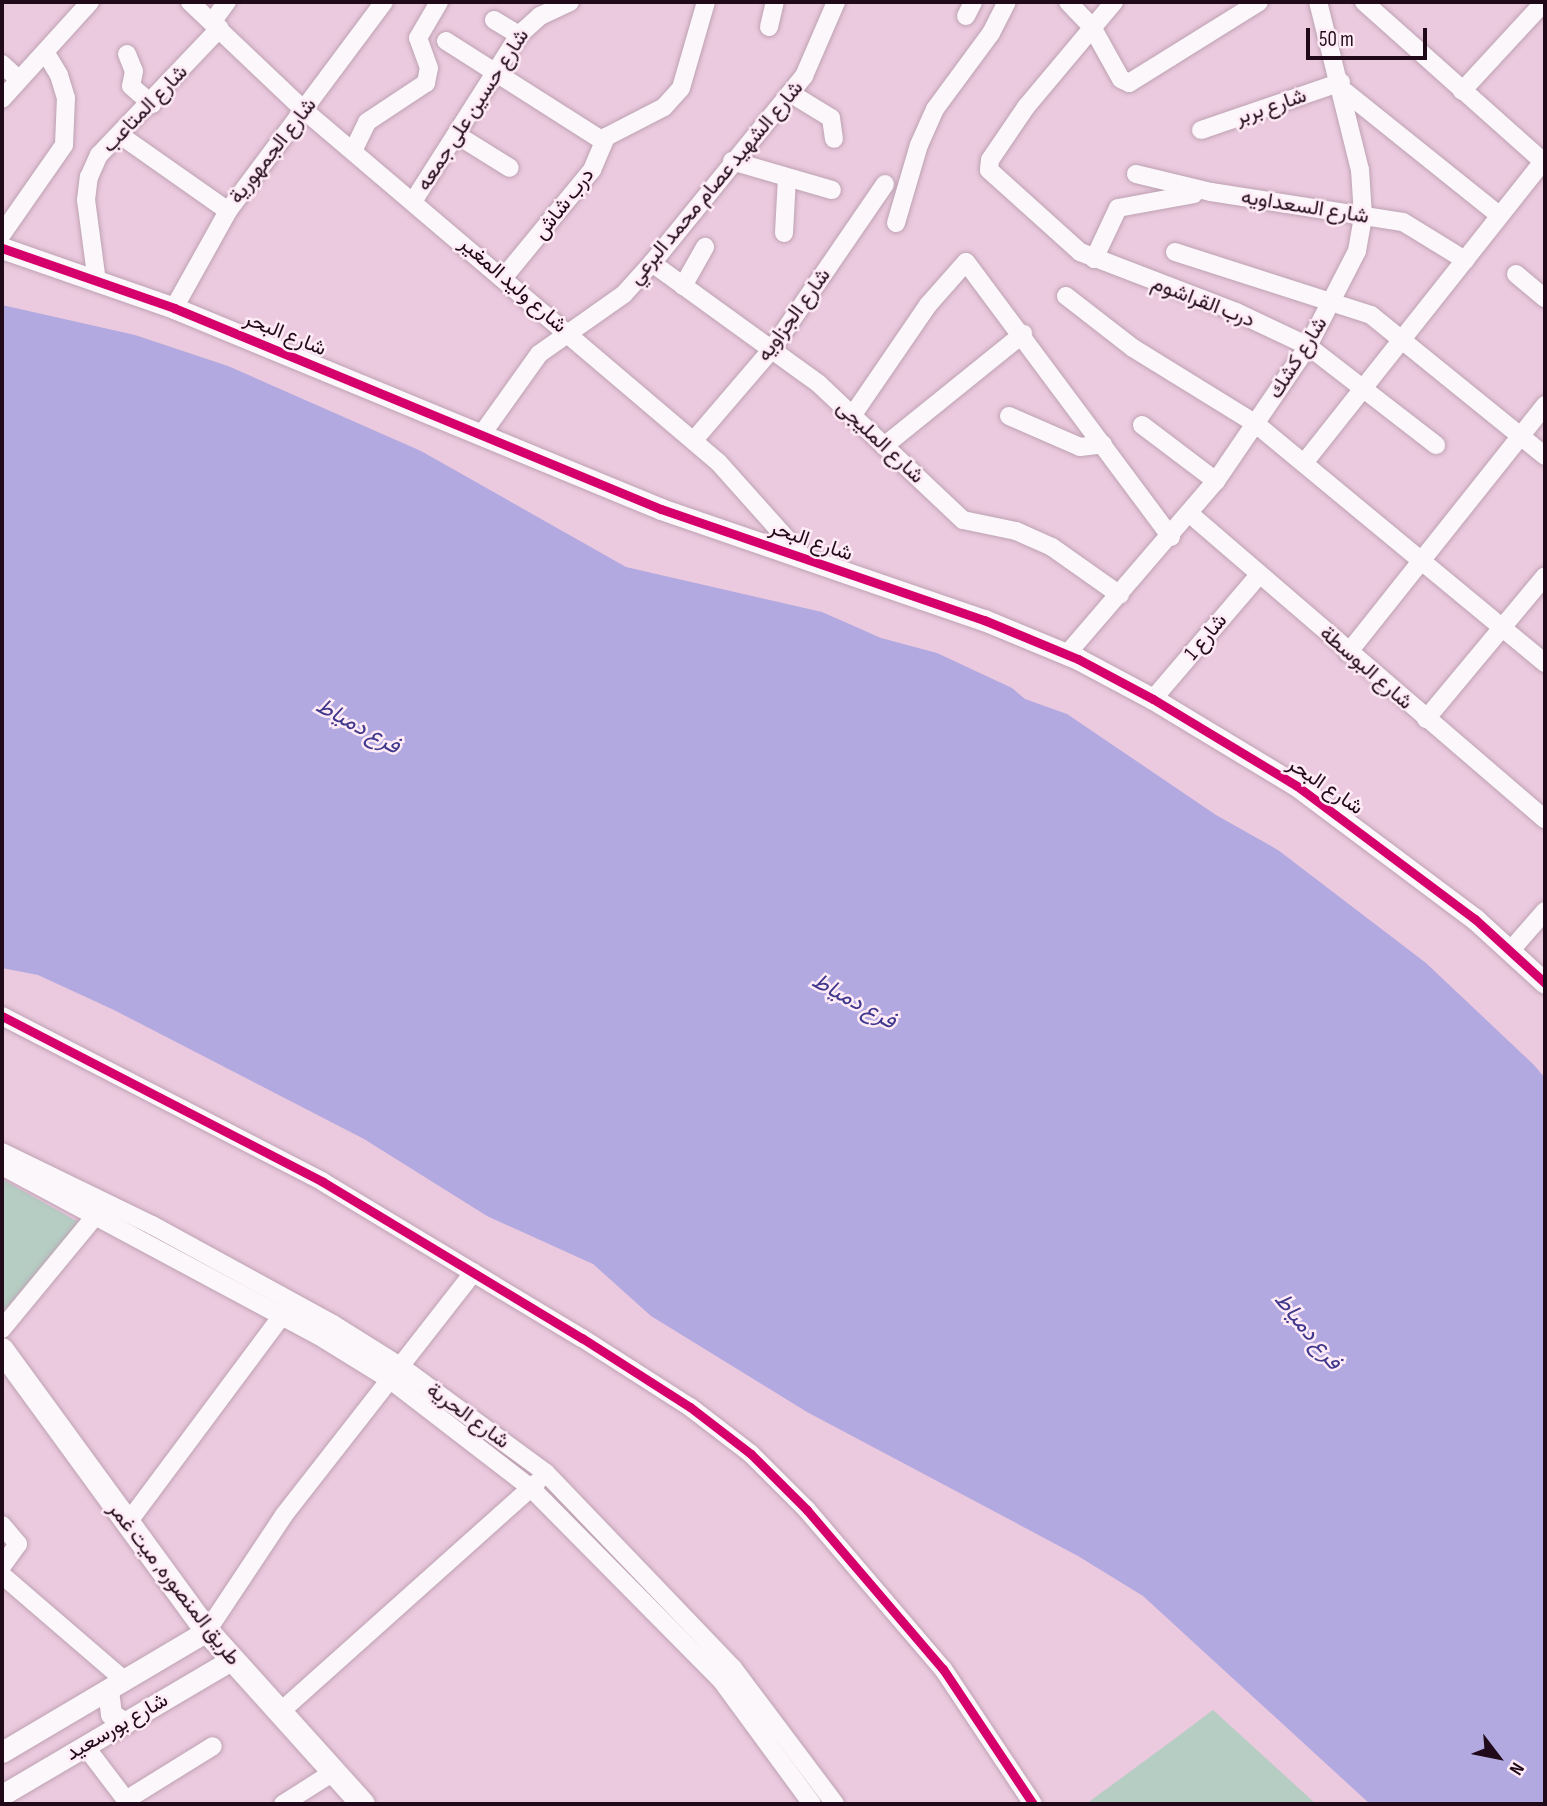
<!DOCTYPE html>
<meta charset="utf-8">
<style>
body{margin:0}
#map{position:relative;width:1547px;height:1806px;overflow:hidden;background:#ebc9de;font-family:"Sofia Sans Condensed",Vazirmatn,sans-serif}
div>[style]{position:absolute}
[style*='--x']{left:calc(var(--x)*1px);top:calc(var(--y)*1px);width:calc(var(--w)*1px);rotate:calc(var(--a)*1deg)}
.green>*{inset:0;background:#b5cdc3}
.water>*{inset:0;background:#b2a9e1}
.roads{filter:drop-shadow(0 0 2px #bda2b3) drop-shadow(0 0 2px #bda2b3)}
.minor>*{height:18px;margin:-9px;padding:0 9px;transform-origin:9px;border-radius:9px;background:#fcf7fa}
.tertiary>*{height:21px;margin:-10.5px;padding:0 10.5px;transform-origin:10.5px;border-radius:10.5px;background:#fcf7fa}
.secondary>*{height:24px;margin:-12px;padding:0 12px;transform-origin:12px;border-radius:12px;background:#fcf7fa}
.cycleway>*{height:9px;margin:-4.5px;padding:0 4.5px;transform-origin:4.5px;border-radius:4.5px;background:#d6006c}
span{translate:-50% -50%;white-space:nowrap;text-align:center;line-height:1.15;-webkit-text-stroke:5px #ffebf6;paint-order:stroke}
.street-label{font-size:21px;color:#200a19}
.water-label{font-size:23px;color:#3f388c;font-style:italic}
.frame{position:absolute;inset:0;border:4px solid #200a19;pointer-events:none}
.north{position:absolute;left:1463px;top:1722px;width:70px;height:70px;-webkit-text-stroke:5px #ffebf6;paint-order:stroke;rotate:122deg;font-size:19px;font-weight:700;line-height:28px;text-align:center;color:#200a19}
.north::after{content:'';display:block;margin:auto;width:24px;height:32px;background:#200a19;clip-path:polygon(50% 0,100% 100%,50% 72%,0 100%)}
.scale{position:absolute;left:1306px;top:28px;width:121px;height:32px;box-sizing:border-box;border:4px solid #200a19;border-top:0;padding-left:9px;font-size:21px;line-height:24px;white-space:nowrap;color:#200a19;-webkit-text-stroke:5px #ffebf6;paint-order:stroke}
</style>
<div id="map">
<div class="green">
<div style="clip-path:polygon(2px 1179px,80px 1223px,2px 1313px)"></div>
<div style="clip-path:polygon(1213px 1710px,1316px 1804px,1086px 1804px,1173px 1740px)"></div>
</div>
<div class="water">
<div style="clip-path:polygon(2px 305px,135px 335px,228px 366px,421px 451px,626px 567px,822px 612px,881px 638px,937px 653px,1012px 688px,1025px 699px,1067px 714px,1216px 815px,1278px 850px,1426px 963px,1534px 1065px,1545px 1078px,1545px 1804px,1370px 1804px,1143px 1596px,1078px 1556px,807px 1412px,651px 1316px,593px 1264px,487px 1216px,364px 1139px,114px 1010px,38px 975px,2px 968px)"></div>
</div>
<div class="roads">
<div class="minor">
<div style="--x:190;--y:2;--w:158;--a:43.5"></div>
<div style="--x:305;--y:111;--w:543;--a:40.37"></div>
<div style="--x:719;--y:463;--w:126;--a:48.2"></div>
<div style="--x:1068;--y:2;--w:35;--a:46"></div>
<div style="--x:1092;--y:27;--w:60;--a:60.9"></div>
<div style="--x:1121;--y:79;--w:9;--a:27"></div>
<div style="--x:1129;--y:83;--w:153;--a:-31.9"></div>
<div style="--x:1114;--y:2;--w:137;--a:130"></div>
<div style="--x:1026;--y:107;--w:64;--a:124.2"></div>
<div style="--x:990;--y:160;--w:10;--a:96"></div>
<div style="--x:989;--y:170;--w:122;--a:42"></div>
<div style="--x:1080;--y:252;--w:167;--a:21"></div>
<div style="--x:1236;--y:312;--w:80;--a:25.3"></div>
<div style="--x:1308;--y:346;--w:162;--a:37.7"></div>
<div style="--x:1364;--y:2;--w:242;--a:41.7"></div>
<div style="--x:966;--y:16;--w:16;--a:-63"></div>
<div style="--x:494;--y:20;--w:29;--a:31"></div>
<div style="--x:213;--y:21;--w:24;--a:-54"></div>
<div style="--x:769;--y:27;--w:26;--a:-77"></div>
<div style="--x:446;--y:41;--w:186;--a:32.5"></div>
<div style="--x:127;--y:54;--w:18;--a:68"></div>
<div style="--x:134;--y:71;--w:15;--a:101"></div>
<div style="--x:131;--y:86;--w:28;--a:41"></div>
<div style="--x:2;--y:64;--w:23;--a:43"></div>
<div style="--x:1343;--y:90;--w:201;--a:38.7"></div>
<div style="--x:1462;--y:91;--w:121;--a:-47.3"></div>
<div style="--x:790;--y:93;--w:48;--a:31.4"></div>
<div style="--x:831;--y:118;--w:21;--a:82"></div>
<div style="--x:2;--y:99;--w:131;--a:-47.8"></div>
<div style="--x:1201;--y:130;--w:148;--a:-18.9"></div>
<div style="--x:120;--y:135;--w:132;--a:35.1"></div>
<div style="--x:457;--y:135;--w:62;--a:31.9"></div>
<div style="--x:353;--y:151;--w:32;--a:-64"></div>
<div style="--x:367;--y:122;--w:71;--a:-33.5"></div>
<div style="--x:426;--y:83;--w:15;--a:-79"></div>
<div style="--x:429;--y:68;--w:32;--a:-110"></div>
<div style="--x:418;--y:38;--w:42;--a:-59.7"></div>
<div style="--x:732;--y:161;--w:104;--a:16.2"></div>
<div style="--x:1136;--y:174;--w:77;--a:13.5"></div>
<div style="--x:1211;--y:192;--w:194;--a:8.9"></div>
<div style="--x:1403;--y:222;--w:73;--a:31.5"></div>
<div style="--x:414;--y:200;--w:196;--a:-57.5"></div>
<div style="--x:519;--y:35;--w:28;--a:-42"></div>
<div style="--x:540;--y:16;--w:33;--a:-25"></div>
<div style="--x:896;--y:223;--w:81;--a:-73.6"></div>
<div style="--x:919;--y:145;--w:39;--a:-66"></div>
<div style="--x:935;--y:109;--w:94;--a:-53.6"></div>
<div style="--x:991;--y:33;--w:35;--a:-63"></div>
<div style="--x:784;--y:233;--w:55;--a:-86.9"></div>
<div style="--x:2;--y:234;--w:108;--a:-55.1"></div>
<div style="--x:64;--y:145;--w:47;--a:-87.6"></div>
<div style="--x:66;--y:98;--w:24;--a:-107"></div>
<div style="--x:59;--y:75;--w:27;--a:-121"></div>
<div style="--x:1175;--y:252;--w:206;--a:17.8"></div>
<div style="--x:1371;--y:315;--w:224;--a:39"></div>
<div style="--x:1094;--y:259;--w:56;--a:-64.8"></div>
<div style="--x:1118;--y:208;--w:77;--a:-10.4"></div>
<div style="--x:652;--y:263;--w:206;--a:35.9"></div>
<div style="--x:819;--y:384;--w:198;--a:43.4"></div>
<div style="--x:963;--y:520;--w:54;--a:11.7"></div>
<div style="--x:1016;--y:531;--w:39;--a:24"></div>
<div style="--x:1052;--y:547;--w:83;--a:35.2"></div>
<div style="--x:1516;--y:274;--w:38;--a:40"></div>
<div style="--x:504;--y:277;--w:139;--a:-50.6"></div>
<div style="--x:592;--y:170;--w:36;--a:-67"></div>
<div style="--x:606;--y:137;--w:65;--a:-27.3"></div>
<div style="--x:664;--y:107;--w:25;--a:-48"></div>
<div style="--x:681;--y:88;--w:90;--a:-73.8"></div>
<div style="--x:97;--y:282;--w:83;--a:-97.6"></div>
<div style="--x:86;--y:200;--w:23;--a:-83"></div>
<div style="--x:89;--y:177;--w:24;--a:-66"></div>
<div style="--x:99;--y:155;--w:175;--a:-46.4"></div>
<div style="--x:683;--y:286;--w:45;--a:-60.6"></div>
<div style="--x:1066;--y:296;--w:85;--a:37.8"></div>
<div style="--x:1133;--y:348;--w:145;--a:31.7"></div>
<div style="--x:1256;--y:424;--w:375;--a:39.6"></div>
<div style="--x:174;--y:308;--w:111;--a:-60.9"></div>
<div style="--x:228;--y:211;--w:261;--a:-53.3"></div>
<div style="--x:852;--y:416;--w:135;--a:-55.6"></div>
<div style="--x:928;--y:305;--w:57;--a:-48.5"></div>
<div style="--x:966;--y:262;--w:343;--a:53.3"></div>
<div style="--x:1009;--y:416;--w:77;--a:23.6"></div>
<div style="--x:1080;--y:447;--w:23;--a:-7"></div>
<div style="--x:1142;--y:425;--w:93;--a:37.1"></div>
<div style="--x:482;--y:434;--w:98;--a:-54.5"></div>
<div style="--x:539;--y:354;--w:104;--a:-35.2"></div>
<div style="--x:624;--y:294;--w:42;--a:-47.9"></div>
<div style="--x:652;--y:263;--w:241;--a:-50.9"></div>
<div style="--x:804;--y:76;--w:81;--a:-66.6"></div>
<div style="--x:694;--y:440;--w:120;--a:-49.4"></div>
<div style="--x:772;--y:349;--w:200;--a:-55.6"></div>
<div style="--x:884;--y:446;--w:179;--a:-38.9"></div>
<div style="--x:1304;--y:463;--w:385;--a:-51.6"></div>
<div style="--x:1190;--y:514;--w:468;--a:40.7"></div>
<div style="--x:1348;--y:653;--w:317;--a:-51.5"></div>
<div style="--x:1067;--y:654;--w:228;--a:-49.3"></div>
<div style="--x:1216;--y:481;--w:163;--a:-55.7"></div>
<div style="--x:1308;--y:346;--w:107;--a:-62.7"></div>
<div style="--x:1357;--y:251;--w:36;--a:-80"></div>
<div style="--x:1363;--y:216;--w:46;--a:-93.7"></div>
<div style="--x:1360;--y:170;--w:173;--a:-104"></div>
<div style="--x:1153;--y:699;--w:163;--a:-49.5"></div>
<div style="--x:1426;--y:719;--w:186;--a:-50.2"></div>
<div style="--x:1511;--y:950;--w:52;--a:-48.9"></div>
<div style="--x:2;--y:1016;--w:361;--a:27.3"></div>
<div style="--x:323;--y:1182;--w:302;--a:31.1"></div>
<div style="--x:582;--y:1338;--w:128;--a:32.6"></div>
<div style="--x:690;--y:1407;--w:77;--a:37.6"></div>
<div style="--x:751;--y:1454;--w:79;--a:45"></div>
<div style="--x:807;--y:1510;--w:209;--a:49.5"></div>
<div style="--x:943;--y:1669;--w:162;--a:56.3"></div>
<div style="--x:2;--y:1152;--w:167;--a:26"></div>
<div style="--x:152;--y:1225;--w:206;--a:28.7"></div>
<div style="--x:333;--y:1324;--w:83;--a:32.2"></div>
<div style="--x:403;--y:1368;--w:177;--a:36.3"></div>
<div style="--x:546;--y:1473;--w:270;--a:46.2"></div>
<div style="--x:733;--y:1668;--w:170;--a:53.1"></div>
<div style="--x:2;--y:1166;--w:366;--a:28.2"></div>
<div style="--x:324;--y:1339;--w:80;--a:31.7"></div>
<div style="--x:392;--y:1381;--w:175;--a:37.6"></div>
<div style="--x:531;--y:1488;--w:270;--a:45.3"></div>
<div style="--x:721;--y:1680;--w:154;--a:53.7"></div>
<div style="--x:2;--y:1329;--w:154;--a:-50.5"></div>
<div style="--x:2;--y:1525;--w:25;--a:50"></div>
<div style="--x:18;--y:1544;--w:27;--a:126"></div>
<div style="--x:126;--y:1525;--w:261;--a:-53.3"></div>
<div style="--x:2;--y:1575;--w:161;--a:40.7"></div>
<div style="--x:207;--y:1631;--w:139;--a:-56.4"></div>
<div style="--x:284;--y:1515;--w:308;--a:-52"></div>
<div style="--x:279;--y:1713;--w:346;--a:-41.8"></div>
<div style="--x:85;--y:1746;--w:73;--a:52.8"></div>
<div style="--x:126;--y:1800;--w:102;--a:-31.8"></div>
<div style="--x:283;--y:1804;--w:62;--a:-32.4"></div>
</div>
<div class="tertiary">
<div style="--x:2;--y:248;--w:182;--a:19.2"></div>
<div style="--x:174;--y:308;--w:527;--a:22.43"></div>
<div style="--x:661;--y:509;--w:342;--a:19"></div>
<div style="--x:984;--y:620;--w:102;--a:22.5"></div>
<div style="--x:1078;--y:659;--w:85;--a:28.1"></div>
<div style="--x:1153;--y:699;--w:168;--a:31.1"></div>
<div style="--x:1297;--y:786;--w:222;--a:36.8"></div>
<div style="--x:1475;--y:919;--w:95;--a:42.4"></div>
<div style="--x:108;--y:1690;--w:24;--a:83"></div>
<div style="--x:111;--y:1714;--w:17;--a:33"></div>
<div style="--x:2;--y:1752;--w:238;--a:-30.6"></div>
<div style="--x:2;--y:1795;--w:268;--a:-30.5"></div>
</div>
<div class="secondary">
<div style="--x:2;--y:1350;--w:348;--a:53.9"></div>
<div style="--x:207;--y:1631;--w:233;--a:48"></div>
</div>
</div>
<div class="cycleway">
<div style="--x:2;--y:248;--w:182;--a:19.2"></div>
<div style="--x:174;--y:308;--w:527;--a:22.43"></div>
<div style="--x:661;--y:509;--w:342;--a:19"></div>
<div style="--x:984;--y:620;--w:102;--a:22.5"></div>
<div style="--x:1078;--y:659;--w:85;--a:28.1"></div>
<div style="--x:1153;--y:699;--w:168;--a:31.1"></div>
<div style="--x:1297;--y:786;--w:222;--a:36.8"></div>
<div style="--x:1475;--y:919;--w:95;--a:42.4"></div>
<div style="--x:2;--y:1016;--w:361;--a:27.3"></div>
<div style="--x:323;--y:1182;--w:302;--a:31.1"></div>
<div style="--x:582;--y:1338;--w:128;--a:32.6"></div>
<div style="--x:690;--y:1407;--w:77;--a:37.6"></div>
<div style="--x:751;--y:1454;--w:79;--a:45"></div>
<div style="--x:807;--y:1510;--w:209;--a:49.5"></div>
<div style="--x:943;--y:1669;--w:162;--a:56.3"></div>
</div>
<div class="street-label">
<span style="left:1271px;top:107px;rotate:-19deg">شارع بربر</span>
<span style="left:145px;top:109px;rotate:-46deg">شارع المتاعب</span>
<span style="left:473px;top:110px;rotate:-57deg">شارع حسين على جمعه</span>
<span style="left:273px;top:151px;rotate:-52deg">شارع الجمهورية</span>
<span style="left:716px;top:183px;rotate:-50deg">شارع الشهيد عصام محمد البرعي</span>
<span style="left:564px;top:204px;rotate:-52deg">درب شاش</span>
<span style="left:1305px;top:207px;rotate:9deg">شارع السعداويه</span>
<span style="left:513px;top:285px;rotate:41deg">شارع وليد المغير</span>
<span style="left:1203px;top:302px;rotate:21deg">درب القراشوم</span>
<span style="left:794px;top:315px;rotate:-54deg">شارع الجزاويه</span>
<span style="left:285px;top:334px;rotate:22deg">شارع البحر</span>
<span style="left:1298px;top:358px;rotate:-58deg">شارع كشك</span>
<span style="left:880px;top:442px;rotate:43deg">شارع المليجى</span>
<span style="left:811px;top:541px;rotate:19deg">شارع البحر</span>
<span style="left:1206px;top:637px;rotate:-50deg">شارع 1</span>
<span style="left:1366px;top:668px;rotate:41deg">شارع البوسطة</span>
<span style="left:1325px;top:786px;rotate:34deg">شارع البحر</span>
<span style="left:468px;top:1416px;rotate:36deg">شارع الحرية</span>
<span style="left:174px;top:1584px;rotate:52deg">طريق المنصوره, ميت غمر</span>
<span style="left:117px;top:1727px;rotate:-30deg">شارع بورسعيد</span>
</div>
<div class="water-label">
<span style="left:358px;top:726px;rotate:29deg">فرع دمياط</span>
<span style="left:854px;top:1001px;rotate:29deg">فرع دمياط</span>
<span style="left:1308px;top:1331px;rotate:51deg">فرع دمياط</span>
</div>
<div class="frame"></div>
<div class="north">N</div>
<div class="scale">50 m</div>
</div>
